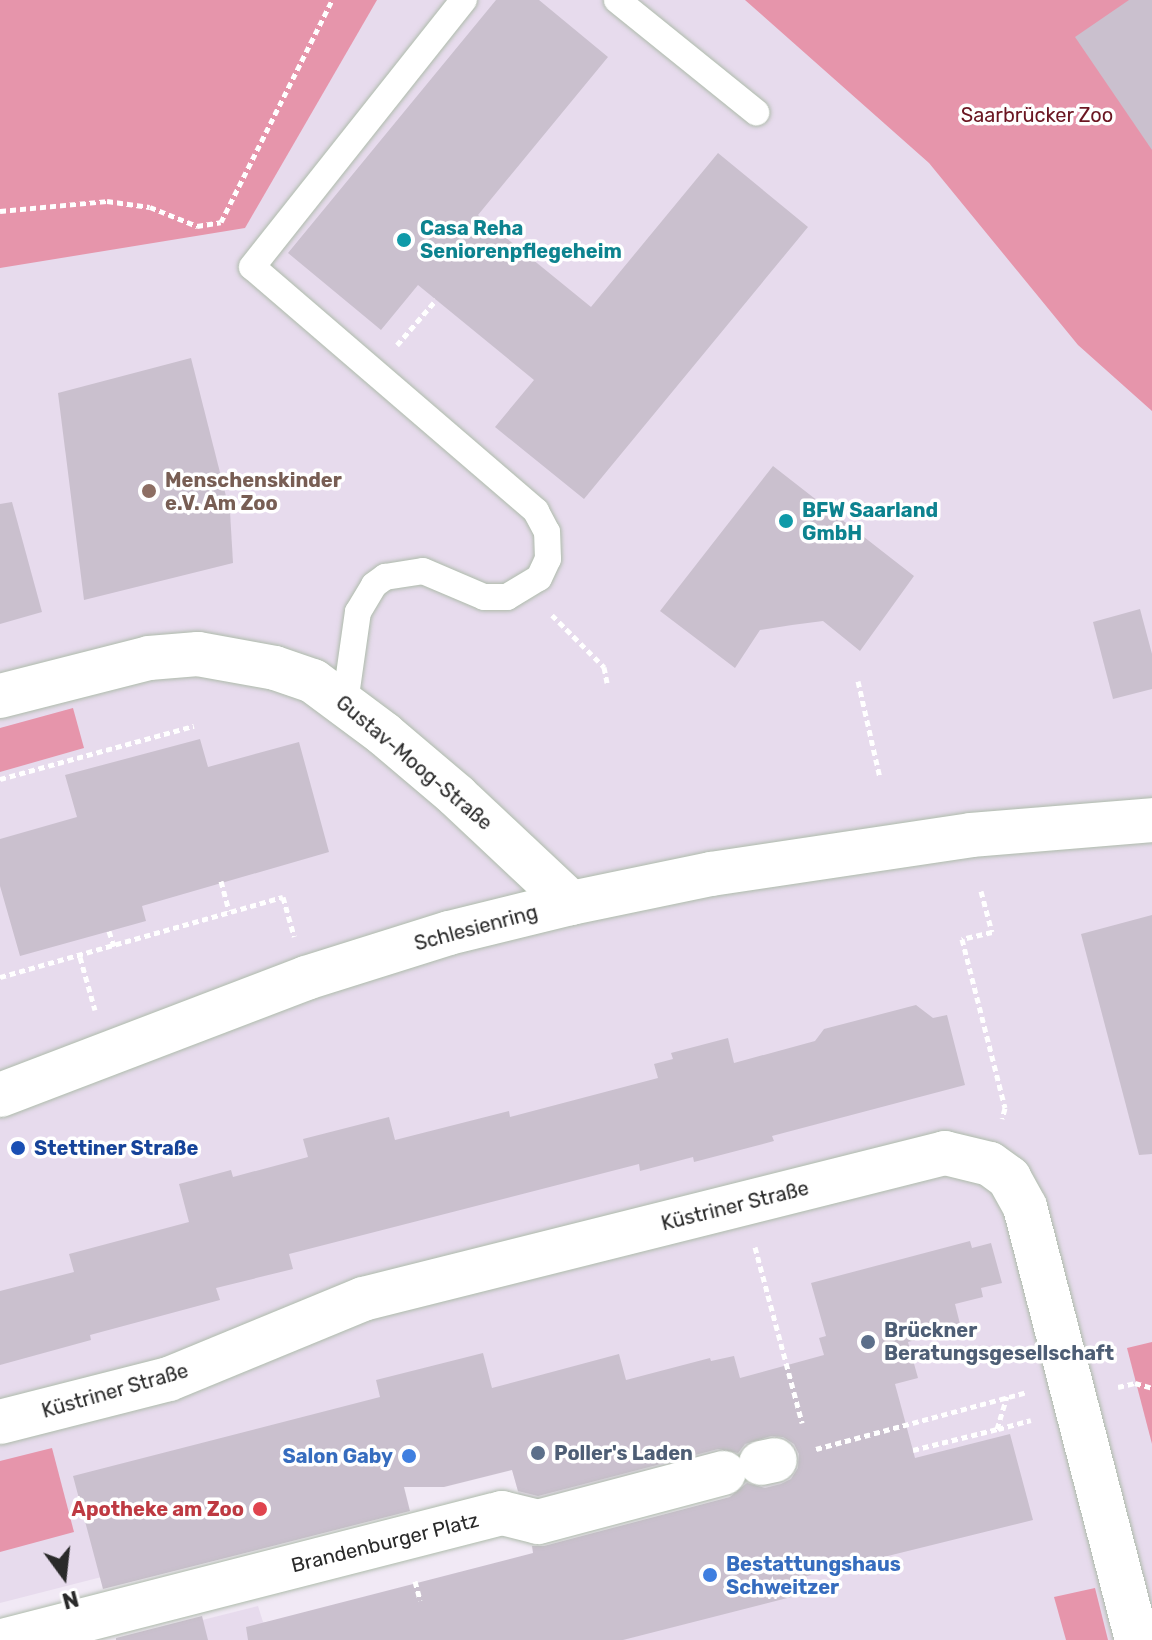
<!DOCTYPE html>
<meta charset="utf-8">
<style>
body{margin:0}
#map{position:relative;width:1152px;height:1640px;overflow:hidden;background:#e7dbed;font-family:Rubik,sans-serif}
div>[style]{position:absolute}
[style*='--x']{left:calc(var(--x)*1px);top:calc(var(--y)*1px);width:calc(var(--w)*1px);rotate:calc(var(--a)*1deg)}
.green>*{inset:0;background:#e695ab}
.plaza>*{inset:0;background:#f1e9f5}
.building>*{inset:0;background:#cac0ce}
.path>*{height:5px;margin-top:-2.5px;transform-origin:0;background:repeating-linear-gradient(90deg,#fff 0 6px,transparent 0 10px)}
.roads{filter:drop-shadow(0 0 2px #aebbab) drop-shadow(0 0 2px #aebbab)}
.lane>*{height:26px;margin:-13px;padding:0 13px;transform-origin:13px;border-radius:13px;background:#fff}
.street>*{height:44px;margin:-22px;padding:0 22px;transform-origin:22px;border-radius:22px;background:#fff}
.secondary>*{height:44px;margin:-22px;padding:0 22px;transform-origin:22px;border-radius:22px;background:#fff}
.dots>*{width:22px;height:22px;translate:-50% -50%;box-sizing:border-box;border:4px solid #fff;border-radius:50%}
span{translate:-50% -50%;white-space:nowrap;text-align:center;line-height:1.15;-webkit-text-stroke:7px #fff;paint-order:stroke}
.park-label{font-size:20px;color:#6b1622}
.culture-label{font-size:20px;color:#0d838f;font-weight:700}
.left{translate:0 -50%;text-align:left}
.education-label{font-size:20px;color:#785e54;font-weight:700}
.street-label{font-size:20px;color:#2a2a2a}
.transit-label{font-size:20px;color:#164399;font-weight:700}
.service-label{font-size:20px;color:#4e5e75;font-weight:700}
.shop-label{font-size:20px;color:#366cbe;font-weight:700}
.right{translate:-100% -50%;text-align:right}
.health-label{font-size:20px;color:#be3a42;font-weight:700}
.north{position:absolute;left:24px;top:1536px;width:80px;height:80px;-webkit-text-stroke:6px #fff;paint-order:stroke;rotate:165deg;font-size:22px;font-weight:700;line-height:32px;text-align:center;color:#2a2a2a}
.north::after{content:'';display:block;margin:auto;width:28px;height:36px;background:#2a2a2a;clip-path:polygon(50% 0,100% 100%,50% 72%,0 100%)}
</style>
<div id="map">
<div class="green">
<div style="clip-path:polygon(0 0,377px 0,245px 228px,0 268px)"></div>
<div style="clip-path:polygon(745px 0,1152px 0,1152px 411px,1078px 345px,929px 163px)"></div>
<div style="clip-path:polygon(73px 708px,84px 748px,0 772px,0 728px)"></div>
<div style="clip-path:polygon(1152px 1342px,1152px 1444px,1127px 1348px)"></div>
<div style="clip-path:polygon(52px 1448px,74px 1532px,0 1552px,0 1461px)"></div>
<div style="clip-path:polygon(1095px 1588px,1108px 1640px,1066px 1640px,1054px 1597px)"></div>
</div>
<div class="plaza">
<div style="clip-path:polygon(718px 1452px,736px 1520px,267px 1622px,263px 1622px,258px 1606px,123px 1640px,0 1640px,0 1603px,125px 1571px,402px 1481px,508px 1454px,521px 1503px)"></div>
</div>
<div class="building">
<div style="clip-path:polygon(496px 0,539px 0,608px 57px,478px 215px,591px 307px,718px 153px,808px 227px,584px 499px,495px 427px,534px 380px,418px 285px,381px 330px,288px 253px)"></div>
<div style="clip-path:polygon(1129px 0,1152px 0,1152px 150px,1075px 37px)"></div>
<div style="clip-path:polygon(191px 358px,230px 512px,233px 563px,84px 600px,58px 393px)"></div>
<div style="clip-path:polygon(773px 466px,914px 576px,860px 651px,823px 621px,792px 625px,760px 630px,735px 668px,660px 611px)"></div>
<div style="clip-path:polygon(12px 502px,42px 612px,0 624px,0 504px)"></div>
<div style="clip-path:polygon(1140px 609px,1152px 654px,1152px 689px,1113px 699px,1093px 622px)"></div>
<div style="clip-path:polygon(200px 739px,208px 767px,299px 742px,329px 852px,142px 906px,146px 921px,20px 956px,0 886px,0 839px,77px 817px,65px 775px)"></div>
<div style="clip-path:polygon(1152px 915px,1152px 1154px,1139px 1155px,1081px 934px)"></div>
<div style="clip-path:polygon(916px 1005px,933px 1018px,947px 1015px,965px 1085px,772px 1136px,774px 1141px,694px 1162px,693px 1157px,640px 1171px,639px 1164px,289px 1254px,293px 1269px,216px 1288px,220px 1300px,90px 1335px,91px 1340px,0 1365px,0 1291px,74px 1272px,69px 1254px,189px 1222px,179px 1184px,231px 1170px,233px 1177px,308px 1157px,303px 1139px,389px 1117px,395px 1140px,509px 1111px,510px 1117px,658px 1078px,654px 1064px,673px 1059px,671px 1053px,728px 1038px,734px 1063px,815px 1041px,824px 1029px)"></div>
<div style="clip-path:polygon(970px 1241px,972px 1248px,991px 1243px,1002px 1283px,981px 1288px,983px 1297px,955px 1304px,961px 1328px,908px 1342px,918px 1378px,895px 1384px,915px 1458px,1010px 1434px,1033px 1520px,799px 1578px,803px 1594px,623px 1640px,248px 1640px,246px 1627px,533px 1553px,532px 1546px,544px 1546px,730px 1497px,747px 1483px,765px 1488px,781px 1484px,791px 1479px,798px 1468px,799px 1454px,794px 1444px,783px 1437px,771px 1436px,745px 1444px,738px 1453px,718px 1449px,538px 1496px,518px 1491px,512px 1470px,444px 1487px,404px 1487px,410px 1511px,103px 1589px,73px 1476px,380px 1397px,376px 1380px,483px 1353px,492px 1388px,619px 1354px,626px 1380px,710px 1358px,711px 1361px,734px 1356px,740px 1378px,824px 1355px,819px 1338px,826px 1336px,811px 1283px)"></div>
<div style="clip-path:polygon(202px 1616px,208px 1640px,116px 1640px,116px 1638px)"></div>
</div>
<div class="path">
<div style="--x:0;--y:211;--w:107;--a:-5.3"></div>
<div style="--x:107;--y:201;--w:43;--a:7.9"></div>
<div style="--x:150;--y:207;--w:51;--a:22"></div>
<div style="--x:197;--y:226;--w:24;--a:-9"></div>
<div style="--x:221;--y:222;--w:248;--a:-63.4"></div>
<div style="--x:397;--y:345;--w:60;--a:-49.1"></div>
<div style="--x:552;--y:615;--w:74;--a:45"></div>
<div style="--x:604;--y:667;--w:16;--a:79"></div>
<div style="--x:858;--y:681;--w:99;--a:77.2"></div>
<div style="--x:0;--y:779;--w:201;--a:-15.3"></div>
<div style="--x:221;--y:881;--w:31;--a:75"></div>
<div style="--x:981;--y:891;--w:42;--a:75"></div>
<div style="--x:992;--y:932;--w:31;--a:167"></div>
<div style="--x:962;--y:939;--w:174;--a:75.7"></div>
<div style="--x:1005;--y:1108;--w:11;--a:105"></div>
<div style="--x:109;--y:931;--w:16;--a:72"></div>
<div style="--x:80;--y:957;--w:55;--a:74.2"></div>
<div style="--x:0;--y:977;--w:294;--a:-15.8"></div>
<div style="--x:283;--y:897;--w:41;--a:74.2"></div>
<div style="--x:755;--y:1247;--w:182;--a:75"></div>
<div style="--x:1118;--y:1387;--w:17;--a:-13"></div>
<div style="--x:1135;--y:1383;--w:18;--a:16"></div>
<div style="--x:998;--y:1429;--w:34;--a:-15"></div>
<div style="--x:816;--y:1449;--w:219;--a:-15.1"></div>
<div style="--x:913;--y:1450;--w:87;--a:-14"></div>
<div style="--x:997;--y:1429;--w:34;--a:-73"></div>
<div style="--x:415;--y:1581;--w:20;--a:75"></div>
</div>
<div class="roads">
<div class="lane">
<div style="--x:617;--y:0;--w:179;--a:38.9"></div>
<div style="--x:345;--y:703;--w:92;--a:-81.9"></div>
<div style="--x:358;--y:612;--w:31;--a:-59"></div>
<div style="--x:374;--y:585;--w:14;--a:-36"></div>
<div style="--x:385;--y:577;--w:38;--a:-9"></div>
<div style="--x:423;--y:571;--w:66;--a:23.1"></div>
<div style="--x:484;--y:597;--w:23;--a:0"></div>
<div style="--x:507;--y:597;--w:37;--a:-31"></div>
<div style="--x:539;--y:578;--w:21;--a:-65"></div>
<div style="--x:548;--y:559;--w:27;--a:-92"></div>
<div style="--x:547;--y:532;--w:24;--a:-118"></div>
<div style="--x:536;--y:511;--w:374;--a:-139.3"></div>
<div style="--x:252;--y:267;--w:341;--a:-51.6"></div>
</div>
<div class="street">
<div style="--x:0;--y:696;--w:154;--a:-14.3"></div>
<div style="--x:149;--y:658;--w:49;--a:-4.7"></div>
<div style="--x:198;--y:654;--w:78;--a:10.3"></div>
<div style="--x:275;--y:668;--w:40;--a:18.9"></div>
<div style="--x:313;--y:681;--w:89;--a:36.7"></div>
<div style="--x:384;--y:734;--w:96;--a:40.3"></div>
<div style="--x:457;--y:796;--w:156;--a:43.2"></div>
<div style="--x:0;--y:1422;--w:174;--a:-14.3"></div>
<div style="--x:169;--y:1379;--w:210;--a:-22.4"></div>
<div style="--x:363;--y:1299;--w:600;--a:-14.08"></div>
<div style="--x:945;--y:1153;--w:46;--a:13.7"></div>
<div style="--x:990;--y:1164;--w:24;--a:36"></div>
<div style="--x:1009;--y:1178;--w:33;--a:61"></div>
<div style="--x:1025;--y:1207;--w:447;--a:75.5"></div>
<div style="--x:761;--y:1463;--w:14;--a:-12"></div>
<div style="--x:6;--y:1640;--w:512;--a:-14.36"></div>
<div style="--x:502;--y:1513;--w:37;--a:14"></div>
<div style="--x:538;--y:1522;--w:192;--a:-14.8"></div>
</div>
<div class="secondary">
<div style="--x:0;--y:1095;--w:328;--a:-20.9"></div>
<div style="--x:306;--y:978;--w:150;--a:-17.5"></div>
<div style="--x:449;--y:933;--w:126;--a:-13.8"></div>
<div style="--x:571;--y:903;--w:143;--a:-11.7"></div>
<div style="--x:711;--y:874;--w:263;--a:-8.5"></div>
<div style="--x:971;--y:835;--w:182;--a:-4.7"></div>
</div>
</div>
<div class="dots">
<div style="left:404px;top:240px;background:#0f9aa8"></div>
<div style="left:149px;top:491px;background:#8d6e63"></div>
<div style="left:786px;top:521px;background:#0f9aa8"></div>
<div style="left:18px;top:1148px;background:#1a4fb4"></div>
<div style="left:868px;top:1342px;background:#5c6f8a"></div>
<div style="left:538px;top:1453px;background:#5c6f8a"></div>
<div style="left:409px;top:1456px;background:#3f7fe0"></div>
<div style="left:260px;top:1509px;background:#e0444e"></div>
<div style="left:710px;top:1575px;background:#3f7fe0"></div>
</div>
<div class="park-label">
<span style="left:1037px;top:115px">Saarbrücker Zoo</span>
</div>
<div class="culture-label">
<span class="left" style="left:420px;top:240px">Casa Reha<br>Seniorenpflegeheim</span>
<span class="left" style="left:802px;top:522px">BFW Saarland<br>GmbH</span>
</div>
<div class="education-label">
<span class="left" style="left:165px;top:492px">Menschenskinder<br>e.V. Am Zoo</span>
</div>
<div class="street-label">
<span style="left:414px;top:763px;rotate:40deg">Gustav-Moog-Straße</span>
<span style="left:476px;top:928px;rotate:-15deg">Schlesienring</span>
<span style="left:735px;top:1206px;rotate:-14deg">Küstriner Straße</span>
<span style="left:115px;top:1391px;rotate:-16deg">Küstriner Straße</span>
<span style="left:385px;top:1543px;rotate:-14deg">Brandenburger Platz</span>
</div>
<div class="transit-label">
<span class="left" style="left:34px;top:1148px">Stettiner Straße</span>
</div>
<div class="service-label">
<span class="left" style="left:884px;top:1342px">Brückner<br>Beratungsgesellschaft</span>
<span class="left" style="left:554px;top:1453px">Poller's Laden</span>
</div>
<div class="shop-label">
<span class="right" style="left:393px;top:1456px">Salon Gaby</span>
<span class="left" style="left:726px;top:1576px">Bestattungshaus<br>Schweitzer</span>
</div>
<div class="health-label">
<span class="right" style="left:244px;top:1509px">Apotheke am Zoo</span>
</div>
<div class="north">N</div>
</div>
